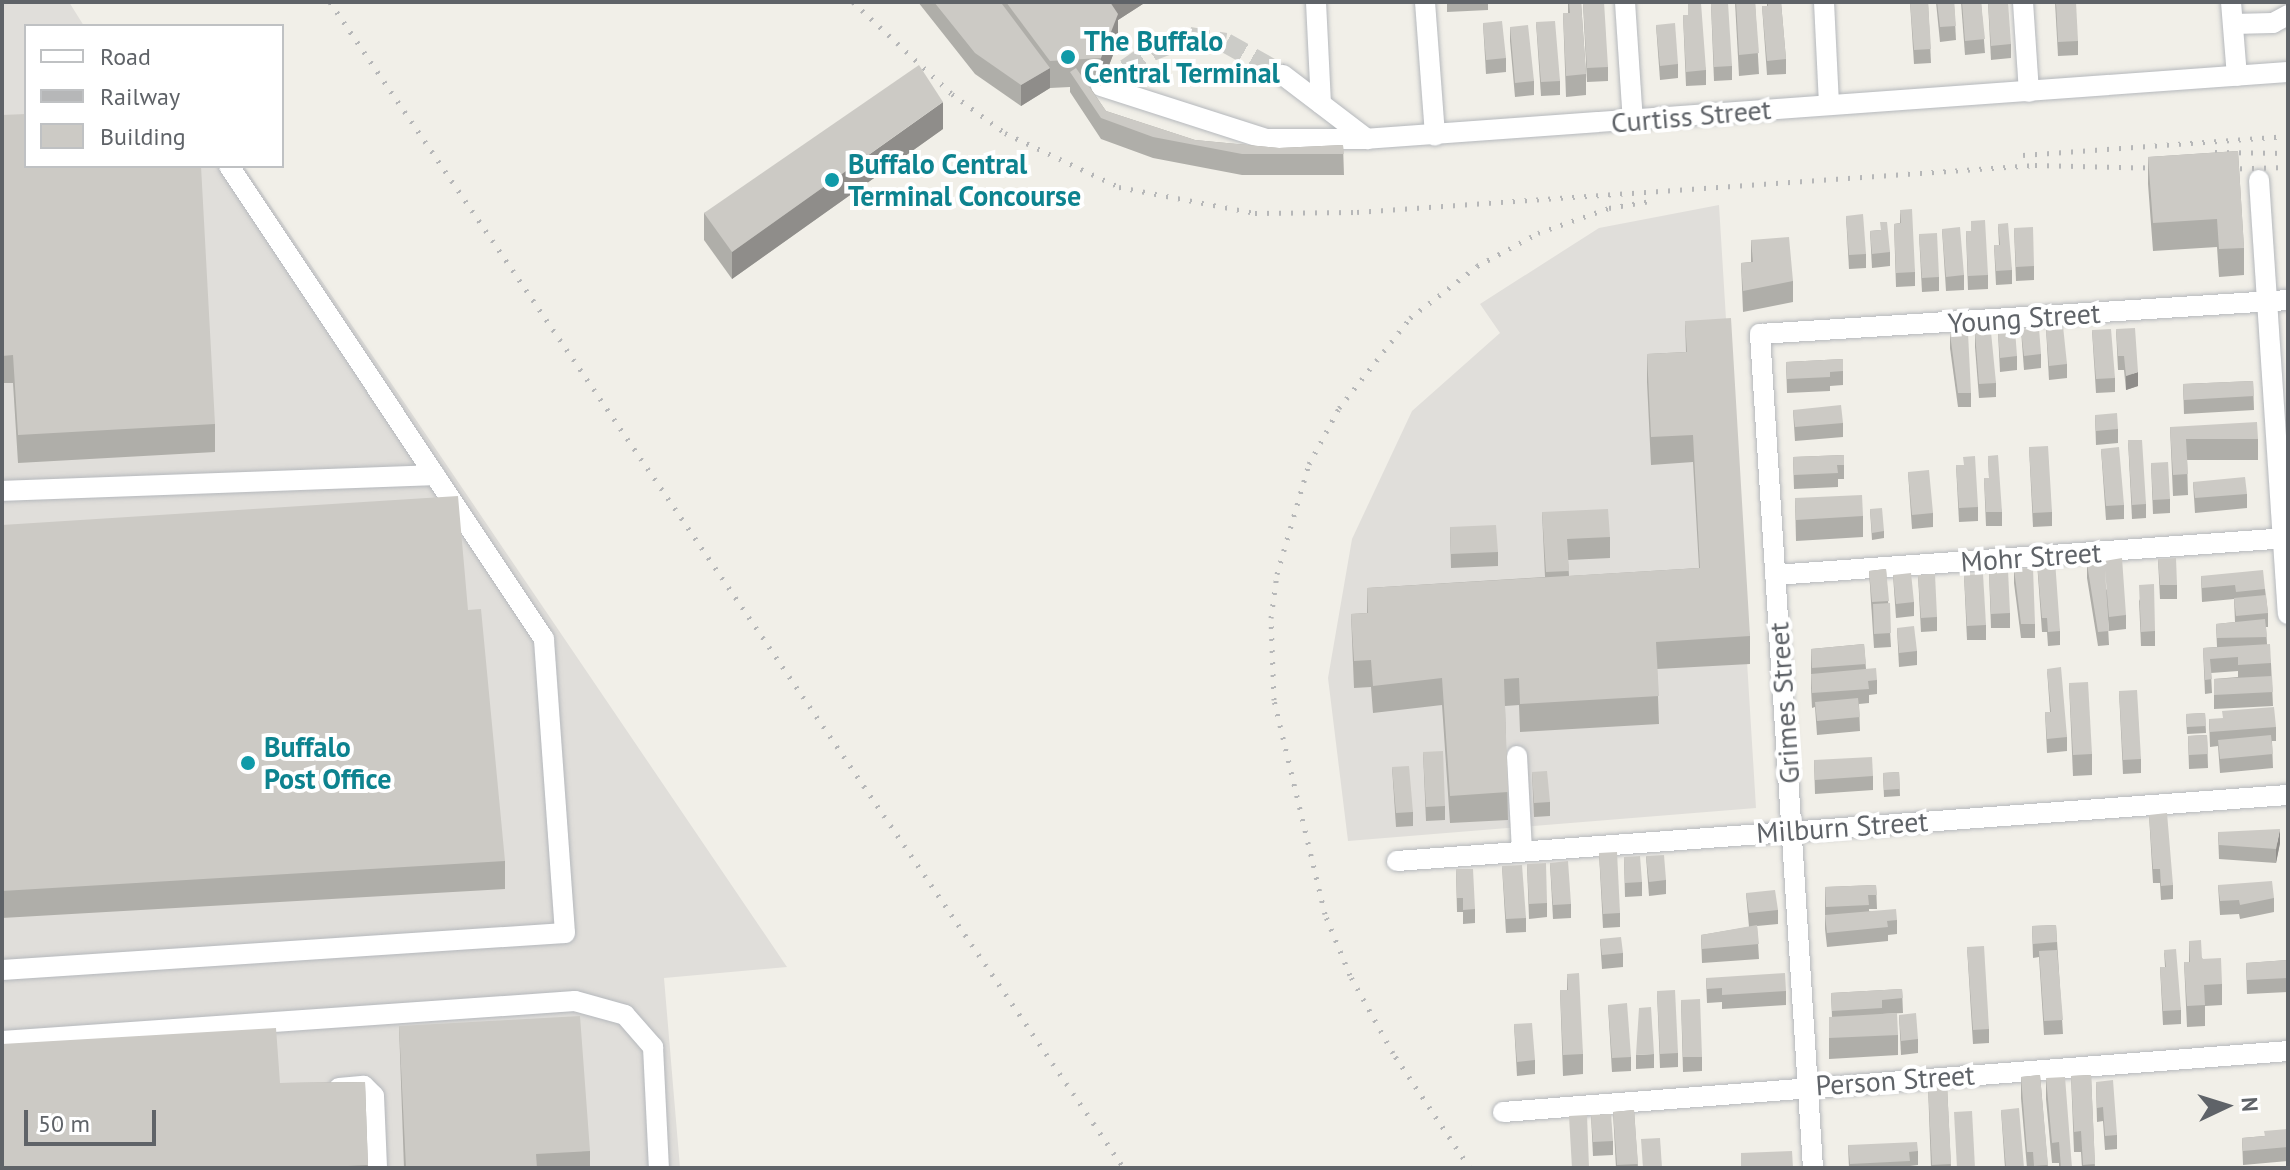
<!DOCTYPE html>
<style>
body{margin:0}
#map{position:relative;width:2290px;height:1170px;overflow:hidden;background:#f1efe8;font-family:"PT Sans",sans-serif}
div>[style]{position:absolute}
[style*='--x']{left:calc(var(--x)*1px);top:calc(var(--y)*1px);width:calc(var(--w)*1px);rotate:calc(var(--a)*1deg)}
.industrial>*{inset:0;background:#e0deda}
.minor-tunnel>*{height:20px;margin-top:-10px;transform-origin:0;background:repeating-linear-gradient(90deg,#ccccc8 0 20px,transparent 0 30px)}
.roads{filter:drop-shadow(0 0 2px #b5b8bc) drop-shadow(0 0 2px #b5b8bc)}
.minor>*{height:20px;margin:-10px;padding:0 10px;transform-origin:10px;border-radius:10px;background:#fff}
.rail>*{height:5px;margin-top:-2.5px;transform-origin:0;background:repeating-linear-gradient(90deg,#b6b7b8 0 2px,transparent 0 12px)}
.wall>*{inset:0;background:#afaea9}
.shaded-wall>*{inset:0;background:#8f8d8a}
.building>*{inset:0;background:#cccac5}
.dots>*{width:22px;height:22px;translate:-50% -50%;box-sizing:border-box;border:4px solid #fff;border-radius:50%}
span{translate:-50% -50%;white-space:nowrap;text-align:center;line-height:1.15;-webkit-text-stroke:8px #fff;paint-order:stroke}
.culture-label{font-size:28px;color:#0d838f;font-weight:700}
.left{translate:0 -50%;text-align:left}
.street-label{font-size:28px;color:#5f6368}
.frame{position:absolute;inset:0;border:4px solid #5f6368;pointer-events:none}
.legend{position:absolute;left:24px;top:24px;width:260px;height:144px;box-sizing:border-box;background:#fff;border:2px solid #bfc1c3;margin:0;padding:10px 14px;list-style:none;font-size:24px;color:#5f6368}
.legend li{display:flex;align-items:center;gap:16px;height:40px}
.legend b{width:40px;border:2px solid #bfc1c3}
.north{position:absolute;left:2186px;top:1066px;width:80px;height:80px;-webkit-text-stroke:6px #fff;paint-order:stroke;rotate:86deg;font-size:22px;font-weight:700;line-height:32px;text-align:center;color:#5f6368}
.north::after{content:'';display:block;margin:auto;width:28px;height:36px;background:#5f6368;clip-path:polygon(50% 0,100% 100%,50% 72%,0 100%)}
.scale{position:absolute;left:24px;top:1110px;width:132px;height:36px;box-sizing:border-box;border:4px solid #5f6368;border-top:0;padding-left:10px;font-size:24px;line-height:28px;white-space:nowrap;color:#5f6368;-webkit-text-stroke:6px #fff;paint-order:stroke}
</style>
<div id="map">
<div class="industrial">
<div style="clip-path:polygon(2px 2px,69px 2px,84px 26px,26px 26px,26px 166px,244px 166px,787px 967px,664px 978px,680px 1168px,2px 1168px)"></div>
<div style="clip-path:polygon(1719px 205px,1756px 808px,1348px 841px,1328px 678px,1352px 539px,1412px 411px,1500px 333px,1480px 304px,1599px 228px)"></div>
</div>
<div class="minor-tunnel">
<div style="--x:1093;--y:74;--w:14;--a:56"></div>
<div style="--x:1101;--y:86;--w:62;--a:-34.5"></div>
<div style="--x:1152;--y:51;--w:40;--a:-21"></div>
<div style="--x:1189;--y:37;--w:37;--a:9"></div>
<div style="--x:1226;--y:43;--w:65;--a:29.3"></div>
</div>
<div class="roads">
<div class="minor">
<div style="--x:1316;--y:2;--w:102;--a:87.2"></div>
<div style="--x:1425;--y:2;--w:134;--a:85.7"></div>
<div style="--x:1625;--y:2;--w:119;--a:86.2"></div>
<div style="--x:1824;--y:2;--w:103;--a:87.2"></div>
<div style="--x:2023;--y:2;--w:90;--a:86.2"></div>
<div style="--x:2231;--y:2;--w:74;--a:85.4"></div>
<div style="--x:2233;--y:24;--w:40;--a:-1.4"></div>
<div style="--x:2273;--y:23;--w:17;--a:-28"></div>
<div style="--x:1283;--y:75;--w:106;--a:37.3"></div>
<div style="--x:1101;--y:86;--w:173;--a:17.8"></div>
<div style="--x:1266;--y:139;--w:98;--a:0"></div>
<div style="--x:1364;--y:139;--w:926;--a:-4.15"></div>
<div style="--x:2259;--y:180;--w:435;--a:86.2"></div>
<div style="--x:2;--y:491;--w:433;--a:-2.1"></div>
<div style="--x:1775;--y:575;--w:514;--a:-4.13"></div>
<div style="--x:1517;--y:756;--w:95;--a:87"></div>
<div style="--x:1397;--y:861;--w:893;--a:-4.24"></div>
<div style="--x:2;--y:970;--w:564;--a:-3.76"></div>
<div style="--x:565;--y:933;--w:295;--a:-94.1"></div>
<div style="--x:544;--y:639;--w:568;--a:-123.66"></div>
<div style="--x:2;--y:1041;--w:574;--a:-3.99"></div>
<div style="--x:575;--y:1001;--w:52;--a:15.6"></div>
<div style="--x:625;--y:1015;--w:43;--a:48.8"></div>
<div style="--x:653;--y:1047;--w:121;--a:87.2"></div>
<div style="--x:339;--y:1088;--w:25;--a:-5"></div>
<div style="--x:364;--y:1086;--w:14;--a:45"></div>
<div style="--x:374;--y:1096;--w:72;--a:87.6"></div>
<div style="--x:1503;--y:1112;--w:787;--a:-4.44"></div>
<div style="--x:1813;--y:1168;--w:836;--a:-93.64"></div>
<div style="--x:1760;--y:334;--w:529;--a:-3.68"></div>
</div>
</div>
<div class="rail">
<div style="--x:330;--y:2;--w:1411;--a:55.75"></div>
<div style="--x:853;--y:2;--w:135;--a:42.9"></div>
<div style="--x:952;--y:94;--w:66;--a:36.3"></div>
<div style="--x:1005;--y:133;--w:126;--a:25.3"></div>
<div style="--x:1119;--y:187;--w:138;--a:10.8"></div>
<div style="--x:1255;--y:213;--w:102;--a:-0.6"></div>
<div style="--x:1357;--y:212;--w:680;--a:-3.97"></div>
<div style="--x:2035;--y:165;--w:137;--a:1.3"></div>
<div style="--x:2215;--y:152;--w:73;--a:0.8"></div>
<div style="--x:2023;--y:155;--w:266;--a:-4.1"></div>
<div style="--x:2216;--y:169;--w:72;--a:-1.6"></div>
<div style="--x:1470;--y:1168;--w:138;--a:-123.8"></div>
<div style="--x:1393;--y:1053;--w:89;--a:-118.9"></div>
<div style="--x:1350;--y:975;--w:66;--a:-112.3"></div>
<div style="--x:1325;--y:914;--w:220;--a:-103.4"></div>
<div style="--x:1274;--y:700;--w:82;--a:-92.1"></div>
<div style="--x:1271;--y:618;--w:44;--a:-82.2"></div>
<div style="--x:1277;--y:574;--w:115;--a:-73.8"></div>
<div style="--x:1309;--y:464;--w:64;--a:-61.8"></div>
<div style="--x:1339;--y:408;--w:115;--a:-51.7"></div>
<div style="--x:1410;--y:318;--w:85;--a:-37.8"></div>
<div style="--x:1477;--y:266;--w:69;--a:-28.4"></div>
<div style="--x:1538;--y:233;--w:75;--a:-19.4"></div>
<div style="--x:1609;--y:208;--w:43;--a:-9.5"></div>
</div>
<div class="wall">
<div style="clip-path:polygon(918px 2px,1146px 2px,1118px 20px,1118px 42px,1101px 86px,1089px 86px,1106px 111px,1195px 140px,1279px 148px,1343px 145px,1344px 175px,1242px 175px,1153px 158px,1101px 139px,1070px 92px,1070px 87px,1050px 88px,1021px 106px,975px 74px)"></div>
<div style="clip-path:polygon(1447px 2px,1488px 2px,1488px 10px,1447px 12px)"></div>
<div style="clip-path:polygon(1568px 2px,1581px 2px,1586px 74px,1586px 95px,1566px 97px,1563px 13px,1568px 13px)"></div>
<div style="clip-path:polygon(1735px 2px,1755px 2px,1759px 74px,1739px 76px)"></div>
<div style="clip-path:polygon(1767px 2px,1781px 2px,1786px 59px,1786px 74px,1767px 75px,1762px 6px,1767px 6px)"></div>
<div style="clip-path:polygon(1910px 2px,1928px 2px,1931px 63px,1914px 64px)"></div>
<div style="clip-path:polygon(1936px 2px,1954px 2px,1956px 40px,1940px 42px)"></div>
<div style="clip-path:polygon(1961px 2px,1981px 2px,1985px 53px,1965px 55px)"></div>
<div style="clip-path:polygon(1988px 2px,2011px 44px,2011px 58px,1991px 60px)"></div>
<div style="clip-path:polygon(2055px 2px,2078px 41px,2078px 55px,2058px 56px)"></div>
<div style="clip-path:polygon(1583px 3px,1608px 67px,1608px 81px,1587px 82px)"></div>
<div style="clip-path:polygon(1688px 4px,1706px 70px,1706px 85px,1686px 86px,1683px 15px,1688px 15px)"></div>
<div style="clip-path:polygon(1711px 4px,1732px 66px,1732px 80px,1714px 81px)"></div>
<div style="clip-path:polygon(1536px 22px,1560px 81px,1560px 95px,1541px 96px)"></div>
<div style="clip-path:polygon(1483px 23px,1506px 58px,1506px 72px,1486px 74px)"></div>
<div style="clip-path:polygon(1656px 25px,1678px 64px,1678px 78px,1660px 80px)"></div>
<div style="clip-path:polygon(1510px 27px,1534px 81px,1534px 95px,1515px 97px,1510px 41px)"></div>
<div style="clip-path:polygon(2px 115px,215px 424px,215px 452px,18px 463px,13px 383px,2px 383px)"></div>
<div style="clip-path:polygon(943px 129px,732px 279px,704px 240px,704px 213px)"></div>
<div style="clip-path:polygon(2238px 151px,2244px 248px,2244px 275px,2219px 277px,2217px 247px,2153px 251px,2148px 184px,2148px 157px)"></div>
<div style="clip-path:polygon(1900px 210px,1915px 272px,1915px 286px,1896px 287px,1894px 224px,1900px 223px)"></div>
<div style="clip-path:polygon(1846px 216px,1866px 254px,1866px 268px,1849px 269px)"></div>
<div style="clip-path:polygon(1998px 224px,2012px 270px,2012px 284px,1996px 285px,1994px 245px,1999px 245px)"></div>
<div style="clip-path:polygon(2014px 228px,2034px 266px,2034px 280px,2016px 281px)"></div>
<div style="clip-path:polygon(1942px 229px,1964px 275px,1964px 290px,1946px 291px)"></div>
<div style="clip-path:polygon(1880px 230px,1890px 252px,1890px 266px,1872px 268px,1870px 231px)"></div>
<div style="clip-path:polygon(1966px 231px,1988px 275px,1988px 289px,1968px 290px)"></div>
<div style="clip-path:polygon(1919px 234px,1939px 277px,1939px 291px,1922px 292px)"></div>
<div style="clip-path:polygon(1751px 240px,1793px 281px,1793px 302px,1743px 312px,1741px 263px,1751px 262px)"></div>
<div style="clip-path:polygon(1685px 321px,1750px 636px,1750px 664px,1657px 669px,1659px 724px,1520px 732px,1519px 705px,1505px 706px,1508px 820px,1450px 823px,1442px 705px,1373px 713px,1371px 687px,1354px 688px,1351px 614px,1367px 613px,1367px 588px,1545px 577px,1542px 512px,1610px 537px,1610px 558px,1568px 560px,1569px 576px,1699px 568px,1693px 462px,1651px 465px,1647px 382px,1647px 354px,1686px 352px)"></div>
<div style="clip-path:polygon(2046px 328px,2067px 364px,2067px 378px,2049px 380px)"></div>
<div style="clip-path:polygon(2116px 329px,2138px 386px,2126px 390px,2124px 370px,2118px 370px)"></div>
<div style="clip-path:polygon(2021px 330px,2041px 354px,2041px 368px,2024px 370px)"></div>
<div style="clip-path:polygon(2092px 330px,2115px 378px,2115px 392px,2096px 393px)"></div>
<div style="clip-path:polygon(1998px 332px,2017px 356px,2017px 370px,2000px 372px)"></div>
<div style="clip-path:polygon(1975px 333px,1996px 383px,1996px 397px,1979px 398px,1975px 347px)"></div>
<div style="clip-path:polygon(1950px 334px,1971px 393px,1971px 407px,1958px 407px,1950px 348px)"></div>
<div style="clip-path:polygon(1843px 359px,1843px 385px,1830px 386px,1830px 391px,1787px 393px,1786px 362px)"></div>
<div style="clip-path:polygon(2253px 381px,2254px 410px,2184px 414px,2183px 384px)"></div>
<div style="clip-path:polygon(1793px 410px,1843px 423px,1843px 437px,1795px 441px)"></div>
<div style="clip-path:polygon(2095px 415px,2118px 429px,2118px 443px,2096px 445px)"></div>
<div style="clip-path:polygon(2170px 427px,2258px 439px,2258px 460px,2187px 460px,2188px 495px,2173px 496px)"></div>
<div style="clip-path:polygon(2128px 440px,2146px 504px,2146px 518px,2132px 519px)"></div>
<div style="clip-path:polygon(2029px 447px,2052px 512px,2052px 526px,2033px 527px)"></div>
<div style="clip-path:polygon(2101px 449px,2124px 505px,2124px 519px,2106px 520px)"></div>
<div style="clip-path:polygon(1844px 455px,1844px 479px,1838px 479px,1838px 487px,1794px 489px,1793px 457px)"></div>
<div style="clip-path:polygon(1988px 456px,2002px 512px,2002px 526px,1986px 526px,1984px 478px,1989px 478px)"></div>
<div style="clip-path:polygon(2151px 463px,2170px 499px,2170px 513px,2153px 514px)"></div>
<div style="clip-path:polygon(1956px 465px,1978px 507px,1978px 521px,1959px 522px)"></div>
<div style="clip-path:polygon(1908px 472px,1933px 513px,1933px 527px,1912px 529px)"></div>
<div style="clip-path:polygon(2193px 482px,2247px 494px,2247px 508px,2195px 513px)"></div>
<div style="clip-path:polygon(1795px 498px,1863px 516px,1863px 537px,1796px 541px)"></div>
<div style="clip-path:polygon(1870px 509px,1884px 531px,1884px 538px,1872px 540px)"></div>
<div style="clip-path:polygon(2px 525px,505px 861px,505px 889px,2px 918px)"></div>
<div style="clip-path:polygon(1450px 527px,1498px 552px,1498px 566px,1451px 568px)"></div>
<div style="clip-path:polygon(2158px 559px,2177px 585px,2177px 599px,2160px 599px)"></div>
<div style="clip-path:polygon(2037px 562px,2060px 631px,2060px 645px,2048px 646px,2047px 632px,2042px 632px)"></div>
<div style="clip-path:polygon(2087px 564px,2126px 615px,2126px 629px,2109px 631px,2107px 607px,2109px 645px,2098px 646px,2087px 578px)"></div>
<div style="clip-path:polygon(1886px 569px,1891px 647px,1874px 648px,1869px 571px)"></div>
<div style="clip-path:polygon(2014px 569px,2035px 624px,2035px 638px,2021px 638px,2014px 583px)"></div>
<div style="clip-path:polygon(1989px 571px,2010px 613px,2010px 628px,1991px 628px)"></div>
<div style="clip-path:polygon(1893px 575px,1914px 602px,1914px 616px,1896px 618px)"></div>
<div style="clip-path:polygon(1918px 575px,1937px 617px,1937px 631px,1921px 632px)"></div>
<div style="clip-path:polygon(1964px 575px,1986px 625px,1986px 640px,1967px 640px)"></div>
<div style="clip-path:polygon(2201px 576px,2265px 589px,2268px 613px,2268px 627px,2266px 627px,2267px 644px,2271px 663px,2273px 706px,2214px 709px,2214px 679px,2238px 677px,2238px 671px,2211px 673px,2212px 693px,2205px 694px,2203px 648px,2217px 647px,2216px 624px,2235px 622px,2234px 599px,2202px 602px)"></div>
<div style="clip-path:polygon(2139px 599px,2155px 631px,2155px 646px,2141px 646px)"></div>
<div style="clip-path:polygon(1897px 628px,1917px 651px,1917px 665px,1899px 667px)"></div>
<div style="clip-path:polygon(1864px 644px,1866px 669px,1877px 680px,1877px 694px,1869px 695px,1869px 703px,1859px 704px,1860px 731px,1817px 735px,1815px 707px,1812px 708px,1811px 688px,1811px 649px)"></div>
<div style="clip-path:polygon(2047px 669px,2067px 737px,2067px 751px,2047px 753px,2045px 712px,2050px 712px)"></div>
<div style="clip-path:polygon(2069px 683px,2092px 754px,2092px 775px,2073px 776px)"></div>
<div style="clip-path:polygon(2119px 691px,2141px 759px,2141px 773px,2123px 774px)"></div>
<div style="clip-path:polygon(2205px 713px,2206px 733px,2187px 734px,2186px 714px)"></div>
<div style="clip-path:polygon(2209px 719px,2276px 727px,2276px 741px,2272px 741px,2273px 768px,2220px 773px,2218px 746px,2210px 747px)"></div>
<div style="clip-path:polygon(2207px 735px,2208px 768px,2189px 769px,2188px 736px)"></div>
<div style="clip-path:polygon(1423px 752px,1445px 806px,1445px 820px,1426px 821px)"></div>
<div style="clip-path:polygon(1814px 760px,1873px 776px,1873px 790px,1815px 794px)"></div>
<div style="clip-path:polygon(1392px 767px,1413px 812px,1413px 826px,1396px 827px)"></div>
<div style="clip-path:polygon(1532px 772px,1550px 802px,1550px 816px,1534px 817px)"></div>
<div style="clip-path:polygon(1899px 772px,1900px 796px,1884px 797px,1883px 773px)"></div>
<div style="clip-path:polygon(2149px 815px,2173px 885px,2173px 899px,2161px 900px,2160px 883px,2153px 883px)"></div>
<div style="clip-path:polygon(2218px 832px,2280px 843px,2276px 863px,2219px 859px)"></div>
<div style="clip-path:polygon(1599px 853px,1620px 913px,1620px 927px,1603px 928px)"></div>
<div style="clip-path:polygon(1646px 856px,1666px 880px,1666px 894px,1649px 896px)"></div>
<div style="clip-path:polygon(1624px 857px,1642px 882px,1642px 896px,1625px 897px)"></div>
<div style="clip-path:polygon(1550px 863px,1571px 904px,1571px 918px,1553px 919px)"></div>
<div style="clip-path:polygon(1527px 864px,1547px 903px,1547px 917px,1529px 919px)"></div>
<div style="clip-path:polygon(1502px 866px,1526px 918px,1526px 932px,1506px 933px)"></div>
<div style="clip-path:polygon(1456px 869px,1475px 909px,1475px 923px,1463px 924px,1463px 912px,1457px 912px)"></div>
<div style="clip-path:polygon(1876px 885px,1877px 909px,1869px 909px,1869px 911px,1897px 920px,1897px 934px,1888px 935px,1888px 941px,1827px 947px,1825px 929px,1825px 887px)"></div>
<div style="clip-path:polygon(2218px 885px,2274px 898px,2274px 912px,2240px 919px,2239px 914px,2220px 915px)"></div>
<div style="clip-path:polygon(1746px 893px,1778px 910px,1778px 924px,1757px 926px,1759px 959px,1702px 963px,1701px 935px,1749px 927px)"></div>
<div style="clip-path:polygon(2056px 925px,2063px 1034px,2044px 1035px,2039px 957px,2033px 958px,2032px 926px)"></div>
<div style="clip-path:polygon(1600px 939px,1623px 953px,1623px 967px,1602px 969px)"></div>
<div style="clip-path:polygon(2189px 941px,2222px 984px,2222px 1005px,2205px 1006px,2205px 1026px,2187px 1027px,2184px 962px,2189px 962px)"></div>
<div style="clip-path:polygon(1967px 947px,1989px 1029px,1989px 1043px,1973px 1044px)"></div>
<div style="clip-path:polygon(2164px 950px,2181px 1010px,2181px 1024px,2163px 1025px,2160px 967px,2165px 967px)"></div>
<div style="clip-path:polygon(2288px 960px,2288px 992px,2247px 994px,2246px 963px)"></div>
<div style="clip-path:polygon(1567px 974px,1583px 1054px,1583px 1074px,1563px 1076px,1560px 990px,1567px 990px)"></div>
<div style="clip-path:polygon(1706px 978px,1786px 991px,1786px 1005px,1722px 1009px,1722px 1002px,1707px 1003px)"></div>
<div style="clip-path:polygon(1902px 989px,1903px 1013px,1882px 1014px,1898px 1035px,1898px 1055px,1829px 1059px,1829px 1017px,1832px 1017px,1831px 993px)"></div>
<div style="clip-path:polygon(1657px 991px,1678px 1053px,1678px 1067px,1660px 1068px)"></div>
<div style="clip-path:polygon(1681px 1000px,1702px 1057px,1702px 1071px,1683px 1072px)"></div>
<div style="clip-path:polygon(1608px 1005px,1631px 1057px,1631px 1071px,1612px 1072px)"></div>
<div style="clip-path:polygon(1899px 1015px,1918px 1039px,1918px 1053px,1901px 1055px)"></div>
<div style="clip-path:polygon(1514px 1024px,1535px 1060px,1535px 1074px,1517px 1076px)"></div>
<div style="clip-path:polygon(399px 1026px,590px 1151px,590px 1168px,404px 1168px)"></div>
<div style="clip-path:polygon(1654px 1054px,1654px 1068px,1636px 1069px,1636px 1055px)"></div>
<div style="clip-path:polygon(2040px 1075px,2048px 1168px,2027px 1168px,2021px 1098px,2021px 1077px)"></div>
<div style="clip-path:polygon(2091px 1075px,2095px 1168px,2082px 1168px,2081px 1152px,2074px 1152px,2071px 1076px)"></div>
<div style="clip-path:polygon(2046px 1078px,2072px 1168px,2059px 1168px,2059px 1163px,2052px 1163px,2046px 1099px)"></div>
<div style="clip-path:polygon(365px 1082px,368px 1168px,2px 1168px,280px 1083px)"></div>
<div style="clip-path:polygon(2096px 1082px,2117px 1135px,2117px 1149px,2105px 1150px,2103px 1121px,2097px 1122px)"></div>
<div style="clip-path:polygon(1947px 1085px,1951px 1168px,1931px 1168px,1928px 1086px)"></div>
<div style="clip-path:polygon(1634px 1110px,1638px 1168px,1616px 1168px,1613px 1112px)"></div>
<div style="clip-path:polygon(2001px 1110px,2024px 1168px,2005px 1168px)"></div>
<div style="clip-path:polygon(1591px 1115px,1613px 1141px,1613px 1155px,1593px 1156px)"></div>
<div style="clip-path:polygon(2288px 1129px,2288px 1161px,2243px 1165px,2242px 1138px,2264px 1136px)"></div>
<div style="clip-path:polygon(1848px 1145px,1918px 1151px,1918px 1165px,1910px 1166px,1910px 1167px,1926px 1168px,1849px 1168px)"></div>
</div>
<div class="shaded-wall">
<div style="clip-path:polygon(1109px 2px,1146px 2px,1118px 20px,1118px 42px,1101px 86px,1101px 58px)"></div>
<div style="clip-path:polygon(1050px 68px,1050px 88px,1021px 106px,1021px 85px)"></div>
<div style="clip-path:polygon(943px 102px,943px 129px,732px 279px,732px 252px)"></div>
<div style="clip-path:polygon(2138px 372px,2138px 386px,2126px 390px,2126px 376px)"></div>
<div style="clip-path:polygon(2280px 829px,2280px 843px,2276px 863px,2276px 849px)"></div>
</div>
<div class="building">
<div style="clip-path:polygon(934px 2px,1002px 2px,1002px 4px,1050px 68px,1021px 85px,975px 53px)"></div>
<div style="clip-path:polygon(1006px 2px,1110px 2px,1118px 14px,1101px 58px,1050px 61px)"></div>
<div style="clip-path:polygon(1569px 2px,1581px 2px,1586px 74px,1566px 76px,1563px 13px,1570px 13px)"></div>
<div style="clip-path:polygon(1604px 2px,1608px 67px,1587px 68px,1583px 3px)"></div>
<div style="clip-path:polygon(1736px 2px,1755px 2px,1759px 53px,1739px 55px)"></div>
<div style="clip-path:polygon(1768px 2px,1781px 2px,1786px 59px,1767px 61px,1762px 6px,1768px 6px)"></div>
<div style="clip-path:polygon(1910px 2px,1928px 2px,1931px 49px,1914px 50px)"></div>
<div style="clip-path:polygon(1937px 2px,1954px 2px,1956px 26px,1940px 27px)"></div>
<div style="clip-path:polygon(1962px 2px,1981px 2px,1985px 39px,1965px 41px)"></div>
<div style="clip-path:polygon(1988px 2px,2008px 2px,2011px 44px,1991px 46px)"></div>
<div style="clip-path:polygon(2056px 2px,2076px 2px,2078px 41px,2058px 42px)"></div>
<div style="clip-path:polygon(1701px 3px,1706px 70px,1686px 72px,1683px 15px,1688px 15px,1688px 4px)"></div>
<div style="clip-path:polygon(1728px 3px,1732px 66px,1714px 67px,1711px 4px)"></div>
<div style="clip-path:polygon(1502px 21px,1506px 58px,1486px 60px,1483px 23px)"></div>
<div style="clip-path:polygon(1555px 21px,1560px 81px,1541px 82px,1536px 22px)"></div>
<div style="clip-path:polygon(1675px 23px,1678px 64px,1660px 66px,1656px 25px)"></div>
<div style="clip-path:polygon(1528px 25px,1534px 81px,1515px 83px,1510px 27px)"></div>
<div style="clip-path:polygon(919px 65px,943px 102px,732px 252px,704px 213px)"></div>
<div style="clip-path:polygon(1076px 68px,1106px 111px,1195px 140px,1279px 148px,1343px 145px,1344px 154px,1242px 154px,1153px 137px,1101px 118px,1070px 72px)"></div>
<div style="clip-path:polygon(26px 114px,26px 166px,201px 166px,215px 424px,18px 435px,13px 355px,2px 356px,2px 115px)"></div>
<div style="clip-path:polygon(2238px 151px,2244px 248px,2219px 249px,2217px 219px,2153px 223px,2148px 157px)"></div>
<div style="clip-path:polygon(1912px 209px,1915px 272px,1896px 273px,1894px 224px,1901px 223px,1900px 210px)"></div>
<div style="clip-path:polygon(1863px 214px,1866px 254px,1849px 255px,1846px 216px)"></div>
<div style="clip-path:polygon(1985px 220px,1988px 275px,1968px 276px,1966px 231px,1971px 231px,1971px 221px)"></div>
<div style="clip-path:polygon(1880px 222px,1887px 222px,1890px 252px,1872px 254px,1870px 231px,1881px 230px)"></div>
<div style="clip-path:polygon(2008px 223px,2012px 270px,1996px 271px,1994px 245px,2000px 245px,1998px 224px)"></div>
<div style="clip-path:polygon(1960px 227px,1964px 275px,1946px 277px,1942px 229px)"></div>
<div style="clip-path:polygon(2033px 227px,2034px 266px,2016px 267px,2014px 228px)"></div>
<div style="clip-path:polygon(1937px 233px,1939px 277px,1922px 278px,1919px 234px)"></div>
<div style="clip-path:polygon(1789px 237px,1793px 281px,1743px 291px,1741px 263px,1753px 262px,1751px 240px)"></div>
<div style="clip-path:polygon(1731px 318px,1750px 636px,1656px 642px,1659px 696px,1520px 704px,1519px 678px,1504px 679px,1508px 792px,1450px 796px,1442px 678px,1373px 686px,1371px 660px,1354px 661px,1351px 614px,1368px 613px,1367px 588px,1700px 568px,1693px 435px,1651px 437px,1647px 354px,1687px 352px,1685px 321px)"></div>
<div style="clip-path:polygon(2063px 326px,2067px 364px,2049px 366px,2046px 328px)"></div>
<div style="clip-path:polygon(2039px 328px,2041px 354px,2024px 356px,2021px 330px)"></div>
<div style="clip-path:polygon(2135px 328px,2138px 372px,2126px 376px,2124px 356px,2118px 356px,2116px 329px)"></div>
<div style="clip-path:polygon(2111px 329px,2115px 378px,2096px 379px,2092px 330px)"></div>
<div style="clip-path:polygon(2015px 330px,2017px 356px,2000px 358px,1998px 332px)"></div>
<div style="clip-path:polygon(1991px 332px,1996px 383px,1979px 384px,1975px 333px)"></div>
<div style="clip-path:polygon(1968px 333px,1971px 393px,1958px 393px,1950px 334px)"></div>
<div style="clip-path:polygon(1843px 359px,1843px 371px,1830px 372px,1830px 377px,1787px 379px,1786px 362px)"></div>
<div style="clip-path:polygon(2253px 381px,2254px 396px,2184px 400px,2183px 384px)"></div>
<div style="clip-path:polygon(1841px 405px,1843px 423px,1795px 427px,1793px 410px)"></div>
<div style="clip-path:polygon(2117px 413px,2118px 429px,2096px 431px,2095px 415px)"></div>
<div style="clip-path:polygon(2257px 422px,2258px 439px,2186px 439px,2188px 474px,2173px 475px,2170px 427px)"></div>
<div style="clip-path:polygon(2128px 440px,2142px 440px,2146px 504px,2132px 505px)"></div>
<div style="clip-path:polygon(2048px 446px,2052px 512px,2033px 513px,2029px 447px)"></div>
<div style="clip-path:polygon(2119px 447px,2124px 505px,2106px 506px,2101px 449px)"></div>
<div style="clip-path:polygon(1844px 455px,1844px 465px,1837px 465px,1838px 473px,1794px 475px,1793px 457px)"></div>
<div style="clip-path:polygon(1998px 455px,2002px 512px,1986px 512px,1984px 478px,1989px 478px,1988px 456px)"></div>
<div style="clip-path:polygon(1975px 456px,1978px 507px,1959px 508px,1956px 465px,1964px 465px,1963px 457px)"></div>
<div style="clip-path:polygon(2168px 462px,2170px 499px,2153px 500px,2151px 463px)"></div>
<div style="clip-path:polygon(1929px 470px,1933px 513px,1912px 515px,1908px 472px)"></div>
<div style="clip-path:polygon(2245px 477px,2247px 494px,2195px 498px,2193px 482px)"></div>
<div style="clip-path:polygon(1862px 495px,1863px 516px,1796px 520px,1795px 498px)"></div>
<div style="clip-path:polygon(458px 496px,468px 610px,481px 609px,505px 861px,2px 891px,2px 525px)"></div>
<div style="clip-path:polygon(1882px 508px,1884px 531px,1872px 533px,1870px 509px)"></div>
<div style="clip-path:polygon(1608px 509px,1610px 537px,1567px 539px,1569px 571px,1546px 572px,1542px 512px)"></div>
<div style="clip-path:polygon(1496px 525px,1498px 552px,1451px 554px,1450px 527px)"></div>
<div style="clip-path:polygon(2122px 558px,2126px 615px,2109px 617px,2105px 570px,2109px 631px,2098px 632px,2087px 564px)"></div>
<div style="clip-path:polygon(2176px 558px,2177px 585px,2160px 585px,2158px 559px)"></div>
<div style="clip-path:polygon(2055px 560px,2060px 631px,2048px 632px,2047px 618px,2042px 618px,2037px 562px)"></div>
<div style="clip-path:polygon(2033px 568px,2035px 624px,2021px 624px,2014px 569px)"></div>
<div style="clip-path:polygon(1886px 569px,1889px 601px,1872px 602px,1869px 571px)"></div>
<div style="clip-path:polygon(2008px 570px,2010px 613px,1991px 614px,1989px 571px)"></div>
<div style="clip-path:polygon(2263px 570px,2265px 589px,2236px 592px,2235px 585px,2202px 588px,2201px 576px)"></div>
<div style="clip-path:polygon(1911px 573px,1914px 602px,1896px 604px,1893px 575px)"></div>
<div style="clip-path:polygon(1935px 574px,1937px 617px,1921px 618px,1918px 575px)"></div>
<div style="clip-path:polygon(1983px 574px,1986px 625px,1967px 626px,1964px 575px)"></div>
<div style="clip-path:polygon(2154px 584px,2155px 631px,2141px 632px,2139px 585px)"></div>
<div style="clip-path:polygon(2266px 595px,2268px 613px,2236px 616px,2234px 598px)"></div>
<div style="clip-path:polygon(1890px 603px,1891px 633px,1874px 634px,1873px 604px)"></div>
<div style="clip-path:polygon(2265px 619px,2267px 637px,2217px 638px,2216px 624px)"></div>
<div style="clip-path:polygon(1914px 626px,1917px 651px,1899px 653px,1897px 628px)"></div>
<div style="clip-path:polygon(1864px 644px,1866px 664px,1812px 668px,1811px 649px)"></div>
<div style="clip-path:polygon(2270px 644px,2271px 663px,2238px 665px,2238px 657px,2210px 659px,2212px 679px,2205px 680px,2203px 648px)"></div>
<div style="clip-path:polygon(2061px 667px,2067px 737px,2047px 739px,2045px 712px,2051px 712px,2047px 669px)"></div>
<div style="clip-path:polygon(1876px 668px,1877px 680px,1868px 681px,1869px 689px,1812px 693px,1811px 674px)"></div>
<div style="clip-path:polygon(2272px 676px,2273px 692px,2214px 695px,2214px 679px)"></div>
<div style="clip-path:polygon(2088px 682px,2092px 754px,2073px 755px,2069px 683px)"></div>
<div style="clip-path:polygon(2137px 690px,2141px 759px,2123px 760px,2119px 691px)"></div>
<div style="clip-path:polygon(1858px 698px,1860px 717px,1817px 721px,1815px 702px)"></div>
<div style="clip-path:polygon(2274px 707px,2276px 727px,2210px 732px,2209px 719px,2223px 718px,2222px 711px)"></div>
<div style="clip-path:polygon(2205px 713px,2206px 726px,2187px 727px,2186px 714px)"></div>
<div style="clip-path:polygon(2207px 735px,2208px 754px,2189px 755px,2188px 736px)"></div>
<div style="clip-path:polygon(2271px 735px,2273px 754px,2220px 759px,2218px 740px)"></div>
<div style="clip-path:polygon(1443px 751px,1445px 806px,1426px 807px,1423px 752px)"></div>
<div style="clip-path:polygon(1872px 757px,1873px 776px,1815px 780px,1814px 760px)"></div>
<div style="clip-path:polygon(1409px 766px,1413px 812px,1396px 813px,1392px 767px)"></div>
<div style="clip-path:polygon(1547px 771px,1550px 802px,1534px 803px,1532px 772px)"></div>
<div style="clip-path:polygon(1899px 772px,1900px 789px,1884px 790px,1883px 773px)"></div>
<div style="clip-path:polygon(2167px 813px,2173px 885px,2161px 886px,2160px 869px,2153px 869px,2149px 815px)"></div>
<div style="clip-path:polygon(2280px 829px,2276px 849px,2219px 845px,2218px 832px)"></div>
<div style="clip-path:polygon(1617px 852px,1620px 913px,1603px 914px,1599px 853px)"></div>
<div style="clip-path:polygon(1664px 855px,1666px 880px,1649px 882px,1646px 856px)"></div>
<div style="clip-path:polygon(1640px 856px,1642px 882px,1625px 883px,1624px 857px)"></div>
<div style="clip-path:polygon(1568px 861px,1571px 904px,1553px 905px,1550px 863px)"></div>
<div style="clip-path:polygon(1546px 863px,1547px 903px,1529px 904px,1527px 864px)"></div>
<div style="clip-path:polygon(1522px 865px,1526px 918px,1506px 919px,1502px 866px)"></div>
<div style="clip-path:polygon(1456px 869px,1473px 869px,1475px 909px,1463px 910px,1463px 898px,1457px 898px)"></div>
<div style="clip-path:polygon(2272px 881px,2274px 898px,2240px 905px,2239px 900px,2220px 901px,2218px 885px)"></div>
<div style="clip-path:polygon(1876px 885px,1877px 895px,1868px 895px,1869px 905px,1826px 907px,1825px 887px)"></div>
<div style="clip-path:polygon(1775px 890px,1778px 910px,1749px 913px,1746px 893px)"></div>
<div style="clip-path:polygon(1896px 909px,1897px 920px,1887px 921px,1888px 927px,1827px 933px,1825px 915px)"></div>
<div style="clip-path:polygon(1757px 925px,1759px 944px,1702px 949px,1701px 935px)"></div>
<div style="clip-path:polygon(2056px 925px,2057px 942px,2033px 944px,2032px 926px)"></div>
<div style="clip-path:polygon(1621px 937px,1623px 953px,1602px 955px,1600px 939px)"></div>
<div style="clip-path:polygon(2201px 940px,2202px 959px,2221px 958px,2222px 984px,2204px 985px,2205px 1005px,2187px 1006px,2184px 962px,2190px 962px,2189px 941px)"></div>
<div style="clip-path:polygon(1984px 946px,1989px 1029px,1973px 1030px,1967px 947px)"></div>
<div style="clip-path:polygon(2176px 949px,2181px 1010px,2163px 1011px,2160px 967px,2166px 967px,2164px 950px)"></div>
<div style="clip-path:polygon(2057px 950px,2063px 1020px,2044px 1021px,2039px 951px)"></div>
<div style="clip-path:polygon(2288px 960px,2288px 978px,2247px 980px,2246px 963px)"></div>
<div style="clip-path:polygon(1579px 973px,1583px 1054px,1563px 1055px,1560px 990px,1568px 990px,1567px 974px)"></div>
<div style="clip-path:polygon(1785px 973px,1786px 991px,1722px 995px,1722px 988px,1707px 989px,1706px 978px)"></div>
<div style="clip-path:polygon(1902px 989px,1903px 998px,1882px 1000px,1882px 1008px,1832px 1011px,1831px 993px)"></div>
<div style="clip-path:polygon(1675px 990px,1678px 1053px,1660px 1054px,1657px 991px)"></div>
<div style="clip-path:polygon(1700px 999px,1702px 1057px,1683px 1057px,1681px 1000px)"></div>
<div style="clip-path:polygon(1627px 1003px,1631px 1057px,1612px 1058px,1608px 1005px)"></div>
<div style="clip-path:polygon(1651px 1007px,1654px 1054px,1636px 1055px,1639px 1008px)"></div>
<div style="clip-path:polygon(1897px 1013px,1898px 1035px,1829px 1038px,1829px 1017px)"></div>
<div style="clip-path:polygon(1916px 1013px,1918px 1039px,1901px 1041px,1899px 1015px)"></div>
<div style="clip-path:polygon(580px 1016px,590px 1151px,536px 1154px,537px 1168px,406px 1168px,399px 1026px)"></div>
<div style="clip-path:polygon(1532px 1023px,1535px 1060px,1517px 1062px,1514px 1024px)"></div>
<div style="clip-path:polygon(276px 1028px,280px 1083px,365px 1082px,368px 1165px,307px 1168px,2px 1168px,2px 1044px)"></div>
<div style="clip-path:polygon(2040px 1075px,2048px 1165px,2034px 1166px,2033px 1152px,2027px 1152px,2021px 1077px)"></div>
<div style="clip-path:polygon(2091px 1075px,2095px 1164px,2083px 1165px,2081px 1131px,2074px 1132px,2071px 1076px)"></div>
<div style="clip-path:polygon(2065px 1077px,2072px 1168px,2061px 1168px,2059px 1142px,2052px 1143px,2046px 1078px)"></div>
<div style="clip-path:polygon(2113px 1080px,2117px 1135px,2105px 1136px,2103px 1107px,2097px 1108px,2096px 1082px)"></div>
<div style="clip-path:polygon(1947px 1085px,1951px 1164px,1932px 1165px,1928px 1086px)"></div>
<div style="clip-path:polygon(2019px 1108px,2024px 1168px,2006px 1168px,2001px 1110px)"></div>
<div style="clip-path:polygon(1634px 1110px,1638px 1164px,1617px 1165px,1613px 1112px)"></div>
<div style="clip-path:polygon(1972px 1111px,1975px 1168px,1957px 1168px,1954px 1112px)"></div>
<div style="clip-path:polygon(1611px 1114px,1613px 1141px,1593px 1142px,1591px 1115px)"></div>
<div style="clip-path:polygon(1587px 1115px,1589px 1168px,1572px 1168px,1569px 1116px)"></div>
<div style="clip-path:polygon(2288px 1129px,2288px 1147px,2243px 1151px,2242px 1138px,2265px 1136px,2264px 1131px)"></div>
<div style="clip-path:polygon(1660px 1138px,1662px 1168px,1643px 1168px,1641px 1139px)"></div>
<div style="clip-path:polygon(1917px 1142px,1918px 1151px,1909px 1152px,1910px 1161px,1850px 1164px,1848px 1145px)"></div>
<div style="clip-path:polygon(1792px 1151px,1793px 1168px,1741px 1168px,1741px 1153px)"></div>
<div style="clip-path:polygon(1926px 1166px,1926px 1168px,1904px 1168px)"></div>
</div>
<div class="dots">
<div style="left:1068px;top:57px;background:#0f9aa8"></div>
<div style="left:832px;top:180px;background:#0f9aa8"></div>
<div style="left:248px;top:763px;background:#0f9aa8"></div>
</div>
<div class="culture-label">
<span class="left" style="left:1084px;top:57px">The Buffalo<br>Central Terminal</span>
<span class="left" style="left:848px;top:180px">Buffalo Central<br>Terminal Concourse</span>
<span class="left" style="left:264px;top:763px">Buffalo<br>Post Office</span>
</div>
<div class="street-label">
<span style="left:1691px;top:116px;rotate:-5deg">Curtiss Street</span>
<span style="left:2024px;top:318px;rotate:-4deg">Young Street</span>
<span style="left:2031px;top:557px;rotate:-4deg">Mohr Street</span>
<span style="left:1784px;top:703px;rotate:-94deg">Grimes Street</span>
<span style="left:1842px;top:827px;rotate:-4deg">Milburn Street</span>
<span style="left:1895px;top:1080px;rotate:-4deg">Person Street</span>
</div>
<div class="frame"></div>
<ul class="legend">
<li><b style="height:10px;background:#fff"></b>Road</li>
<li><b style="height:10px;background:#b6b7b8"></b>Railway</li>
<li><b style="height:22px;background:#cccac5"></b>Building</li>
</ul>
<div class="north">N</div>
<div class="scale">50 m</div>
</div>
